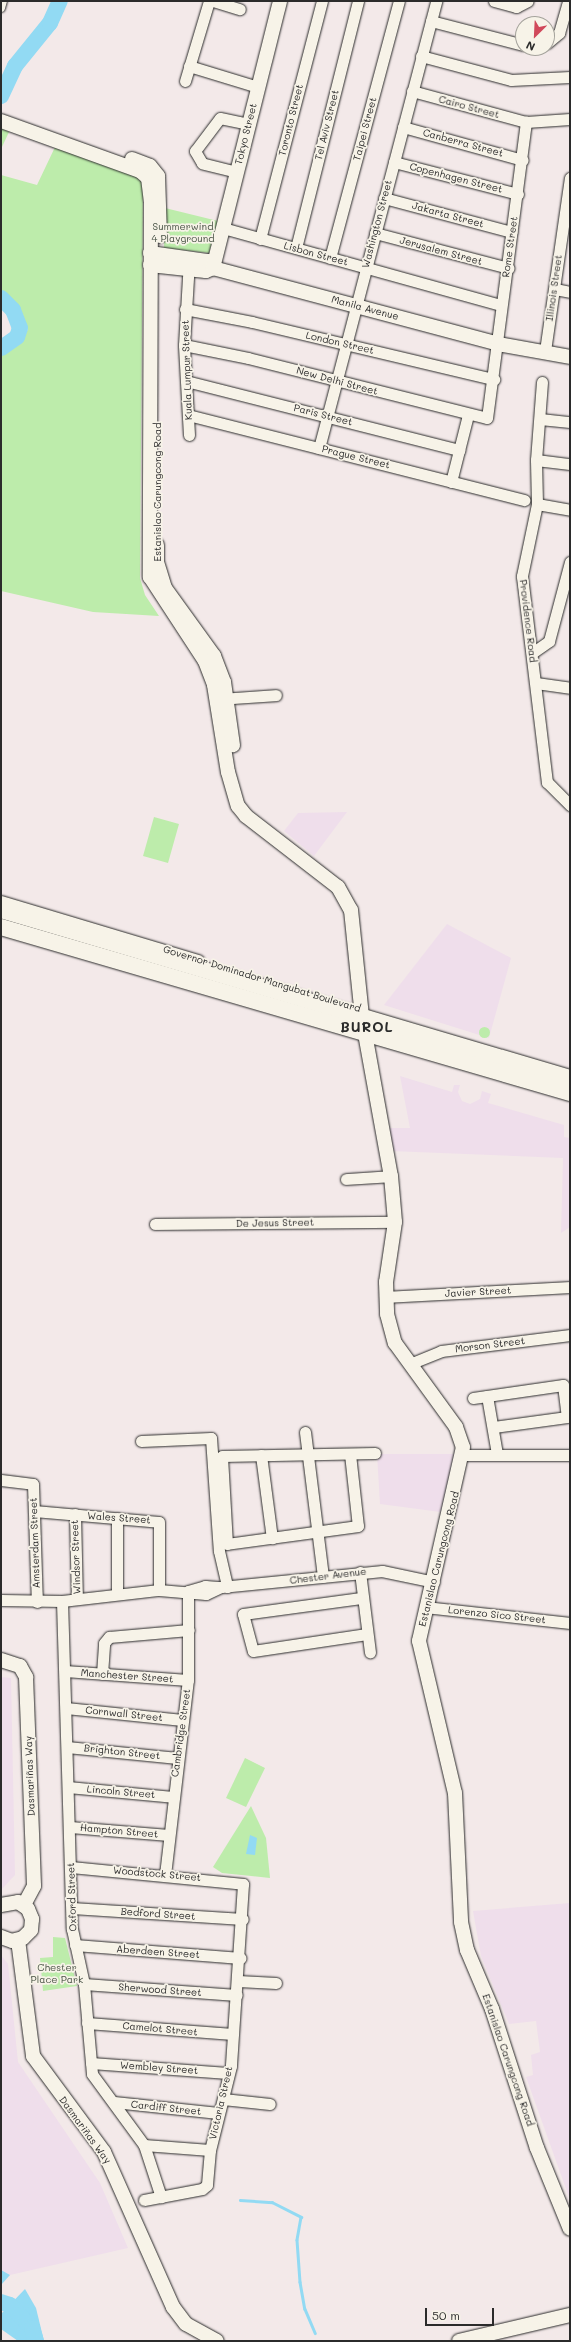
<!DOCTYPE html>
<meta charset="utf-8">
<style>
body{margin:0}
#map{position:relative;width:571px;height:2342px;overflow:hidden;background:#f3e9e9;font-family:Mali,sans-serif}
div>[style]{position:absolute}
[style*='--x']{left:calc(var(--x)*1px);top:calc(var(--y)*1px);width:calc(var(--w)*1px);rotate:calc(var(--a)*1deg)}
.built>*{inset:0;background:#efdeeb}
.green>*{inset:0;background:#bdecab}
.round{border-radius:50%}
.water>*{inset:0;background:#92daf3}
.stream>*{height:2.5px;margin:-1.25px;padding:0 1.25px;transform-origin:1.25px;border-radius:1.25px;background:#92daf3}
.river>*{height:16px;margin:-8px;padding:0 8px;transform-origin:8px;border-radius:8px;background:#92daf3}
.roads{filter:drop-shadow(0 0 1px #2b2b2b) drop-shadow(0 0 1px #2b2b2b)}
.pedestrian>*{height:8px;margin:-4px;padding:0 4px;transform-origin:4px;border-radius:4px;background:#f7f3e8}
.minor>*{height:11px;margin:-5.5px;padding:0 5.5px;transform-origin:5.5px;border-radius:5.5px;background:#f7f3e8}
.tertiary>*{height:14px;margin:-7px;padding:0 7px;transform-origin:7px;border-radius:7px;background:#f7f3e8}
.secondary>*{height:16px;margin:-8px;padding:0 8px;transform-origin:8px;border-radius:8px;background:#f7f3e8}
span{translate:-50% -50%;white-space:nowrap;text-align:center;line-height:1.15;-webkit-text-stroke:3.5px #f7f3e8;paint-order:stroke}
.street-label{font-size:10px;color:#2b2b2b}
.park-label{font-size:10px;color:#485245}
.district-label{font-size:14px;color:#2b2b2b;font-weight:700;letter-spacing:1px}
.frame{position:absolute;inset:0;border:2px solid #2b2b2b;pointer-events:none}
.north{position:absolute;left:515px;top:16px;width:40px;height:40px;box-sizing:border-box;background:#f7f3e8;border:1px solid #a5a39c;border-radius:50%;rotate:204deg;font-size:11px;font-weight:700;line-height:16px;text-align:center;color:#2b2b2b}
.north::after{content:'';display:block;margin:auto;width:14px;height:18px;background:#d1495b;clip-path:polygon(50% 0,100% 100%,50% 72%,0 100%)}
.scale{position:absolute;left:425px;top:2308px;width:69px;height:18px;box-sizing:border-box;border:2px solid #2b2b2b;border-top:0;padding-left:5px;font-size:12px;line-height:14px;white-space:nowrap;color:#2b2b2b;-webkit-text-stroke:3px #f7f3e8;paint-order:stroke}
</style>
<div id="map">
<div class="built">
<div style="clip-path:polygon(347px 812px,314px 856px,284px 831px,298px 813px)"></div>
<div style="clip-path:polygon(447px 924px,511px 958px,489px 1038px,384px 1005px)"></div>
<div style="clip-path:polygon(400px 1076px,452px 1092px,454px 1085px,460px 1085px,458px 1092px,462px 1101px,470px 1104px,480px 1099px,482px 1091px,491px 1094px,488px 1103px,564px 1125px,564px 1137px,570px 1138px,570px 1227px,561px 1233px,563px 1158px,390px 1151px,386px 1128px,410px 1128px)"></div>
<div style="clip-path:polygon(377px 1454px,457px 1454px,448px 1513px,380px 1504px)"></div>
<div style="clip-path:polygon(1px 1677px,11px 1678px,15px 1875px,1px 1890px)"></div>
<div style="clip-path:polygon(570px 1903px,570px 2200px,526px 2077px,533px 2075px,531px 2055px,540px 2052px,536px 2021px,509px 2024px,481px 1956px,473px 1911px)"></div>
<div style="clip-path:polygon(1px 1955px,8px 1964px,18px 2062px,100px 2183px,128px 2248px,10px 2275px,1px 2270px)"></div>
</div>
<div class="green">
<div style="clip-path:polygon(1px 128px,9px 132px,1px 149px)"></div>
<div style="clip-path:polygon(56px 145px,138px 175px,143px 183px,140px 578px,145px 595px,159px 616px,93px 612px,1px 591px,1px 355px,23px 340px,28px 329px,17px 306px,1px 290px,1px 175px,37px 185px)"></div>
<div style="clip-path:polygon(165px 208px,218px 221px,209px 253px,164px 248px)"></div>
<div style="clip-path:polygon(154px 817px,179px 824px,168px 863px,143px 856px)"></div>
<div class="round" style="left:478.5px;top:1026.5px;width:11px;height:11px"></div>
<div style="clip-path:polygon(245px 1758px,265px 1768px,246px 1807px,226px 1798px)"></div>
<div style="clip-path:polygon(251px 1806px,266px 1838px,270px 1878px,222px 1873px,213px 1867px)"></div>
<div style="clip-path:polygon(53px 1937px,65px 1938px,77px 1986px,43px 1991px,40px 1958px,53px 1957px)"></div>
</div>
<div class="water">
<div style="clip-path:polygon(250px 1835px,257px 1838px,255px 1855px,246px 1854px)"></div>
<div style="clip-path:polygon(1px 2270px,10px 2275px,1px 2285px)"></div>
<div style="clip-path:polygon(25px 2289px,36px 2308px,44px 2341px,18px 2341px,1px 2329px,1px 2314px)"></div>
</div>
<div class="stream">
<div style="--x:240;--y:2200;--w:32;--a:4"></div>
<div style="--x:272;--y:2202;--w:33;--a:27"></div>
<div style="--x:301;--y:2217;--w:23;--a:100"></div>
<div style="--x:297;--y:2240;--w:42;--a:85.9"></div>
<div style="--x:300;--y:2282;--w:27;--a:80"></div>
<div style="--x:305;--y:2309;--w:26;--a:67"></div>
</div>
<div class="river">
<div style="--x:1;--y:96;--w:33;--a:-65"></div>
<div style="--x:15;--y:66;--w:55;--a:-50.9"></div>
<div style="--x:50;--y:23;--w:24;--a:-66"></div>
<div style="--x:1;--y:298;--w:17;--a:45"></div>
<div style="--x:13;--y:310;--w:19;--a:69"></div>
<div style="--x:20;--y:328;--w:9;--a:108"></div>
<div style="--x:17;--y:337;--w:19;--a:145"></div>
<div style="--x:1;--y:2302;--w:9;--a:18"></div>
<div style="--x:10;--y:2305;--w:32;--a:46"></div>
<div style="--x:32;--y:2328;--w:14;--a:73"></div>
</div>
<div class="roads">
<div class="pedestrian">
<div style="--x:1;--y:8;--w:7;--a:-74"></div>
</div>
<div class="minor">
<div style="--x:213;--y:1;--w:28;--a:17"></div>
<div style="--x:494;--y:1;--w:23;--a:15"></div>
<div style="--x:516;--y:7;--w:13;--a:-27"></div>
<div style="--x:431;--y:21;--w:95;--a:14.6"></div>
<div style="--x:547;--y:43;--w:16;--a:-40"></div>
<div style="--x:559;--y:33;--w:33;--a:-74"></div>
<div style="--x:421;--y:56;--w:93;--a:14.9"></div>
<div style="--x:511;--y:80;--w:59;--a:-2.9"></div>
<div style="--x:189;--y:66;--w:72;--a:16.9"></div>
<div style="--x:185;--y:81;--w:84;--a:-73.3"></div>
<div style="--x:412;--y:91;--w:118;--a:15.2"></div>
<div style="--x:526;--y:122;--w:44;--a:-3.9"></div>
<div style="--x:403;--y:127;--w:124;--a:15.4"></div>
<div style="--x:394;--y:162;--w:128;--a:14.5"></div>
<div style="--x:237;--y:172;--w:36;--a:-166"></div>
<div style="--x:202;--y:163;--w:14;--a:-120"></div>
<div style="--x:195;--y:151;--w:41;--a:-52.9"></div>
<div style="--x:220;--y:118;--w:30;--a:12"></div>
<div style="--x:384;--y:198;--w:132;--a:14.9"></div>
<div style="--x:223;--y:228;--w:288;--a:15.5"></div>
<div style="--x:375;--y:233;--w:138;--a:14.7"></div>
<div style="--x:260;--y:239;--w:246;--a:-75.4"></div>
<div style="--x:296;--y:248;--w:255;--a:-75.9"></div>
<div style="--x:330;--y:258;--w:266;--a:-75"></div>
<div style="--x:555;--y:289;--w:15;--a:11"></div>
<div style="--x:185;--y:309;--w:68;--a:11"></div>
<div style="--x:252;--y:322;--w:249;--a:13.3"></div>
<div style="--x:184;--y:345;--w:65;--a:11.5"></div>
<div style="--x:248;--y:358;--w:246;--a:14.1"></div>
<div style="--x:487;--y:418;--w:299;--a:-82.5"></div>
<div style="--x:545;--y:351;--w:175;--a:-81.8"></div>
<div style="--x:186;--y:381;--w:282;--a:14.2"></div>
<div style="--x:542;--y:382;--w:78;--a:94.4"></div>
<div style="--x:536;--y:460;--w:44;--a:88.7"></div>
<div style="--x:537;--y:504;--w:74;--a:101.8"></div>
<div style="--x:522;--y:576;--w:208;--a:83.1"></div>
<div style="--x:547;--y:782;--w:33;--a:45"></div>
<div style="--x:188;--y:415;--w:347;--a:14.2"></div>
<div style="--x:540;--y:419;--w:30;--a:6"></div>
<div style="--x:189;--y:435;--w:90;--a:-93.2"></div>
<div style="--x:184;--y:345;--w:83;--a:-86.6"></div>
<div style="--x:319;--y:448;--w:462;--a:-75.3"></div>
<div style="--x:536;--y:460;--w:34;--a:7"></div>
<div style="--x:451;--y:482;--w:69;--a:-75.8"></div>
<div style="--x:537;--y:504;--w:34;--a:10"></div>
<div style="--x:532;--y:653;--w:21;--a:-35"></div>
<div style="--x:549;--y:641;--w:82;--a:-75.1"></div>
<div style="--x:536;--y:683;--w:34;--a:8"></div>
<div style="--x:219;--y:699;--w:57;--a:-4"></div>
<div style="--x:1;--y:901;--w:206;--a:16.7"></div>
<div style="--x:346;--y:1179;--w:45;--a:-3.8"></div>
<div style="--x:155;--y:1224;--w:240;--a:-0.5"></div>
<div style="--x:385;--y:1297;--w:185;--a:-3.1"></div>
<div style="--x:412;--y:1363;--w:31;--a:-22"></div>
<div style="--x:441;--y:1351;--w:130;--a:-7.1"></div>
<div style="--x:487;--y:1396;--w:59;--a:80.2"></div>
<div style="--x:473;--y:1398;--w:91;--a:-8.2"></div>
<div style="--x:563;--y:1385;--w:32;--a:83"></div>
<div style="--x:567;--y:1417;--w:74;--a:172.2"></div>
<div style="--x:305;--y:1432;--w:146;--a:82.9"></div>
<div style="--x:141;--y:1441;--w:70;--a:-2.5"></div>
<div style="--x:211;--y:1438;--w:113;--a:86"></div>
<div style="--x:219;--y:1551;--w:37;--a:77"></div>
<div style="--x:350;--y:1454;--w:72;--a:83.7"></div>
<div style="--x:358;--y:1526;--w:132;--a:172.2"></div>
<div style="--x:227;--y:1544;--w:88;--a:-93.3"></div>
<div style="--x:222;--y:1456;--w:153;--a:-1.1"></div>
<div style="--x:261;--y:1455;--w:84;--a:82.5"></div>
<div style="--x:463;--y:1455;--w:107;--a:0"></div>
<div style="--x:1;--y:1480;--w:32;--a:7"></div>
<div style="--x:33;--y:1484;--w:118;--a:88.1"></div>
<div style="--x:34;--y:1511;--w:125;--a:5"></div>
<div style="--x:159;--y:1522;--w:68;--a:90"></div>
<div style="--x:75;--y:1514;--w:85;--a:88.7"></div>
<div style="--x:117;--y:1518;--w:76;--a:90"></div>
<div style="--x:360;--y:1572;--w:81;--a:82.9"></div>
<div style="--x:188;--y:1591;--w:18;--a:-16"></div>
<div style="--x:205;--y:1586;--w:16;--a:4"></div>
<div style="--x:221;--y:1587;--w:162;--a:-5.7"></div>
<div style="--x:382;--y:1571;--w:53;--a:11.9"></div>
<div style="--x:361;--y:1598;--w:119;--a:172.3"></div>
<div style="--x:243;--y:1614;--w:38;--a:75"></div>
<div style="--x:253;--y:1651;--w:115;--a:-8.5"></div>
<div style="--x:1;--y:1600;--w:61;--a:0.9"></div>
<div style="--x:62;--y:1601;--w:98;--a:-6.5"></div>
<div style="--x:159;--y:1590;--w:47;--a:4.9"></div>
<div style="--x:206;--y:1594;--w:17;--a:-25"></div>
<div style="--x:62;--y:1601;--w:328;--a:88.3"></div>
<div style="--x:72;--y:1929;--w:56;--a:77.7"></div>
<div style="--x:84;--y:1984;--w:90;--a:84.9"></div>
<div style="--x:92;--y:2074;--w:88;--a:53.8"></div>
<div style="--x:144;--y:2145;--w:55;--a:71.9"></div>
<div style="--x:425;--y:1607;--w:146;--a:6.3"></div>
<div style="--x:65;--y:1671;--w:123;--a:4.2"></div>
<div style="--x:102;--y:1674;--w:31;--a:-86"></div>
<div style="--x:104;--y:1643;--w:8;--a:-50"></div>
<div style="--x:109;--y:1637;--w:80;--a:-5"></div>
<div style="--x:66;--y:1708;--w:117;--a:5.9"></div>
<div style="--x:67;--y:1747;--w:111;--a:5.7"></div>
<div style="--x:68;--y:1787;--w:105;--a:5.4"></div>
<div style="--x:70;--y:1827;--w:99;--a:4.6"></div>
<div style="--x:71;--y:1867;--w:173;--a:5.6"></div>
<div style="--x:243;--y:1884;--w:182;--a:93.8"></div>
<div style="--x:231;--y:2066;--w:87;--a:104"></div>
<div style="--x:210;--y:2150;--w:35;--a:95"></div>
<div style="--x:207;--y:2185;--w:6;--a:141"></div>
<div style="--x:202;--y:2189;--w:59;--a:169.3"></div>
<div style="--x:165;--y:1875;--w:196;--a:-83.3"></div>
<div style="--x:188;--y:1680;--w:89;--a:-90"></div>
<div style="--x:72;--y:1908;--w:171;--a:3.7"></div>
<div style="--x:75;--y:1945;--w:166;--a:4.5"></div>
<div style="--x:238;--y:1981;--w:38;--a:3"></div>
<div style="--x:84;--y:1984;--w:153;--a:4.1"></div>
<div style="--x:87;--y:2023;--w:146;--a:4.3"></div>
<div style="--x:91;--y:2063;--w:137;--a:4.2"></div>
<div style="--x:223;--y:2099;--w:47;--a:6.1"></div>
<div style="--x:114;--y:2102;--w:105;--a:6"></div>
<div style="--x:144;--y:2145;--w:66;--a:4.3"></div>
</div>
<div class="tertiary">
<div style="--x:1;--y:121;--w:148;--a:19.8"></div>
<div style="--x:140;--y:171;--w:11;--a:41"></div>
<div style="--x:148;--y:178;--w:23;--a:83"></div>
<div style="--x:151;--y:201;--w:376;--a:90.2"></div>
<div style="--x:150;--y:577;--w:100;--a:56.8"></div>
<div style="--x:205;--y:661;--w:26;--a:69"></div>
<div style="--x:214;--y:685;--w:88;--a:80.9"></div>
<div style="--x:228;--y:772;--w:35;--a:74"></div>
<div style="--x:238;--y:806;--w:13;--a:51"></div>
<div style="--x:246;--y:816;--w:116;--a:37.7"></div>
<div style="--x:338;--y:887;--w:26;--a:61"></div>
<div style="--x:351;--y:910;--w:108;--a:84.1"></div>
<div style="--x:362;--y:1017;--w:162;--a:79.7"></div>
<div style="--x:391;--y:1176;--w:46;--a:85"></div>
<div style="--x:395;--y:1222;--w:61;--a:98.5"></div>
<div style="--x:386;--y:1282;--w:32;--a:88"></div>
<div style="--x:387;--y:1314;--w:30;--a:75"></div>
<div style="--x:395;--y:1343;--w:104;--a:54"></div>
<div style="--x:456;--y:1427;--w:21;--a:71"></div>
<div style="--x:463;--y:1447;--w:199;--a:102.8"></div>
<div style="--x:419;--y:1641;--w:156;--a:76.7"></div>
<div style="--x:455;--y:1793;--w:129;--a:87.3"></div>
<div style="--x:461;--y:1922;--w:29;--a:78"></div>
<div style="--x:467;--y:1950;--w:64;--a:67"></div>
<div style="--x:492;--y:2009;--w:146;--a:72.1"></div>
<div style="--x:537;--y:2148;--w:87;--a:67.8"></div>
<div style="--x:132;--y:159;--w:19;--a:21"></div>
<div style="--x:150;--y:166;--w:13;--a:51"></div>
<div style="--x:158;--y:176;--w:60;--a:88.1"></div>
<div style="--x:150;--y:253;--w:59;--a:7.9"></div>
<div style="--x:208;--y:261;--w:9;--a:54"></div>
<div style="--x:213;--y:268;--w:295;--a:14.9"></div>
<div style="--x:498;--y:344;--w:73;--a:10.2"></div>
<div style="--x:150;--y:265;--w:56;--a:6.1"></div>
<div style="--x:206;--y:271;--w:8;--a:-23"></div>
<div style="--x:213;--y:268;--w:275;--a:-75.9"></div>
<div style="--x:157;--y:545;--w:17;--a:90"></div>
<div style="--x:157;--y:562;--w:27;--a:73"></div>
<div style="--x:165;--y:588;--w:84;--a:54.2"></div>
<div style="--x:214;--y:656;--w:28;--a:69"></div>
<div style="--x:224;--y:682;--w:64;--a:81.9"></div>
<div style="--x:1;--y:1660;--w:20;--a:18"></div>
<div style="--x:20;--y:1666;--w:13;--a:61"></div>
<div style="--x:26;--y:1677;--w:209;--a:87.8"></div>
<div style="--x:34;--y:1886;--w:21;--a:118"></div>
<div style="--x:1;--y:1905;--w:17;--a:-10"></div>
<div style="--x:18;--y:1902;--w:12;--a:35"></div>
<div style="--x:28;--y:1909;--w:11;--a:68"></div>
<div style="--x:32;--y:1919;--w:11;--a:95"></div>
<div style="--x:31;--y:1930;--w:11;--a:135"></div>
<div style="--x:23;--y:1938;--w:11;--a:165"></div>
<div style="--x:12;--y:1941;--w:12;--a:-160"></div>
<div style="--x:18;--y:1940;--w:117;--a:82.6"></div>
<div style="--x:33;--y:2056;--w:119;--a:53.5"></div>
<div style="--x:104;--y:2152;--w:170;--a:66"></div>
<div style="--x:173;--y:2307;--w:21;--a:53"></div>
<div style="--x:186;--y:2324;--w:35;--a:29"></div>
<div style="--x:459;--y:2341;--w:114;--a:-13.2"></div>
</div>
<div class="secondary">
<div style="--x:1;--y:910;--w:593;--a:16.45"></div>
<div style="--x:1;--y:927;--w:593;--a:16.26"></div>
</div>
</div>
<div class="street-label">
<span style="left:469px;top:107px;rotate:15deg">Cairo Street</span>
<span style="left:291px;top:120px;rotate:-76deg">Toronto Street</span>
<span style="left:327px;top:125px;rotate:-76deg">Tel Aviv Street</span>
<span style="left:365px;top:129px;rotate:-75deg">Taipei Street</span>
<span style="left:246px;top:134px;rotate:-76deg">Tokyo Street</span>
<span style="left:463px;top:143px;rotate:15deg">Canberra Street</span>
<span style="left:456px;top:178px;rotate:14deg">Copenhagen Street</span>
<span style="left:448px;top:215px;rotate:15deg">Jakarta Street</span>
<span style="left:377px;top:224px;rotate:-75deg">Washington Street</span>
<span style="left:510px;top:247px;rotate:-82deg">Rome Street</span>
<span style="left:441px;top:251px;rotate:15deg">Jerusalem Street</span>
<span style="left:316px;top:254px;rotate:15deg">Lisbon Street</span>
<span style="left:554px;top:288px;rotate:-82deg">Illinois Street</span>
<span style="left:365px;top:308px;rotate:15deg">Manila Avenue</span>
<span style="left:340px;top:343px;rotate:13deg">London Street</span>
<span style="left:187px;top:370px;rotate:-92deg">Kuala Lumpur Street</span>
<span style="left:337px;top:381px;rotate:15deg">New Delhi Street</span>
<span style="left:323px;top:415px;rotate:14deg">Paris Street</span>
<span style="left:356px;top:457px;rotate:14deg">Prague Street</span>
<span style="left:158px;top:492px;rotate:-90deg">Estanislao Carungcong Road</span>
<span style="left:528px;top:621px;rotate:83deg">Providence Road</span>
<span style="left:262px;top:979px;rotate:17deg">Governor Dominador Mangubat Boulevard</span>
<span style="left:275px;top:1223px;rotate:-1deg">De Jesus Street</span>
<span style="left:478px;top:1292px;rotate:-3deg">Javier Street</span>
<span style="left:490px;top:1345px;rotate:-7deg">Morson Street</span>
<span style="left:119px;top:1518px;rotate:4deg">Wales Street</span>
<span style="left:35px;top:1543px;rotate:-92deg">Amsterdam Street</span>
<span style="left:76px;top:1557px;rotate:-92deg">Windsor Street</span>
<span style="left:439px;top:1559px;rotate:-76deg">Estanislao Carungcong Road</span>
<span style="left:328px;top:1576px;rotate:-7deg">Chester Avenue</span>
<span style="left:497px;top:1615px;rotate:6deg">Lorenzo Sico Street</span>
<span style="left:127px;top:1676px;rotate:4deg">Manchester Street</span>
<span style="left:124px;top:1714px;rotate:6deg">Cornwall Street</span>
<span style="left:181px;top:1733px;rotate:-82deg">Cambridge Street</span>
<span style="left:122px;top:1752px;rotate:6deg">Brighton Street</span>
<span style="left:30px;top:1776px;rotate:-92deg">Dasmariñas Way</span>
<span style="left:121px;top:1792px;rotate:5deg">Lincoln Street</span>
<span style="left:119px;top:1831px;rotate:5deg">Hampton Street</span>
<span style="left:157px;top:1874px;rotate:5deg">Woodstock Street</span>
<span style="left:72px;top:1897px;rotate:-92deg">Oxford Street</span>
<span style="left:158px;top:1914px;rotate:4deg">Bedford Street</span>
<span style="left:158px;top:1952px;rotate:4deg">Aberdeen Street</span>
<span style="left:160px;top:1990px;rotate:4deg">Sherwood Street</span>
<span style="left:160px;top:2029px;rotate:5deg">Camelot Street</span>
<span style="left:508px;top:2060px;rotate:71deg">Estanislao Carungcong Road</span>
<span style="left:159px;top:2068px;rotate:4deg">Wembley Street</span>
<span style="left:221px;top:2103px;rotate:-77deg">Victoria Street</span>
<span style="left:166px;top:2108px;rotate:6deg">Cardiff Street</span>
<span style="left:85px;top:2130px;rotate:54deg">Dasmariñas Way</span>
</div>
<div class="park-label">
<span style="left:183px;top:232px">Summerwind<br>4 Playground</span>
<span style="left:57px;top:1973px">Chester<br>Place Park</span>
</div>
<div class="district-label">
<span style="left:367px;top:1027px">BUROL</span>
</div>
<div class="frame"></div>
<div class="north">N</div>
<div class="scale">50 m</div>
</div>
